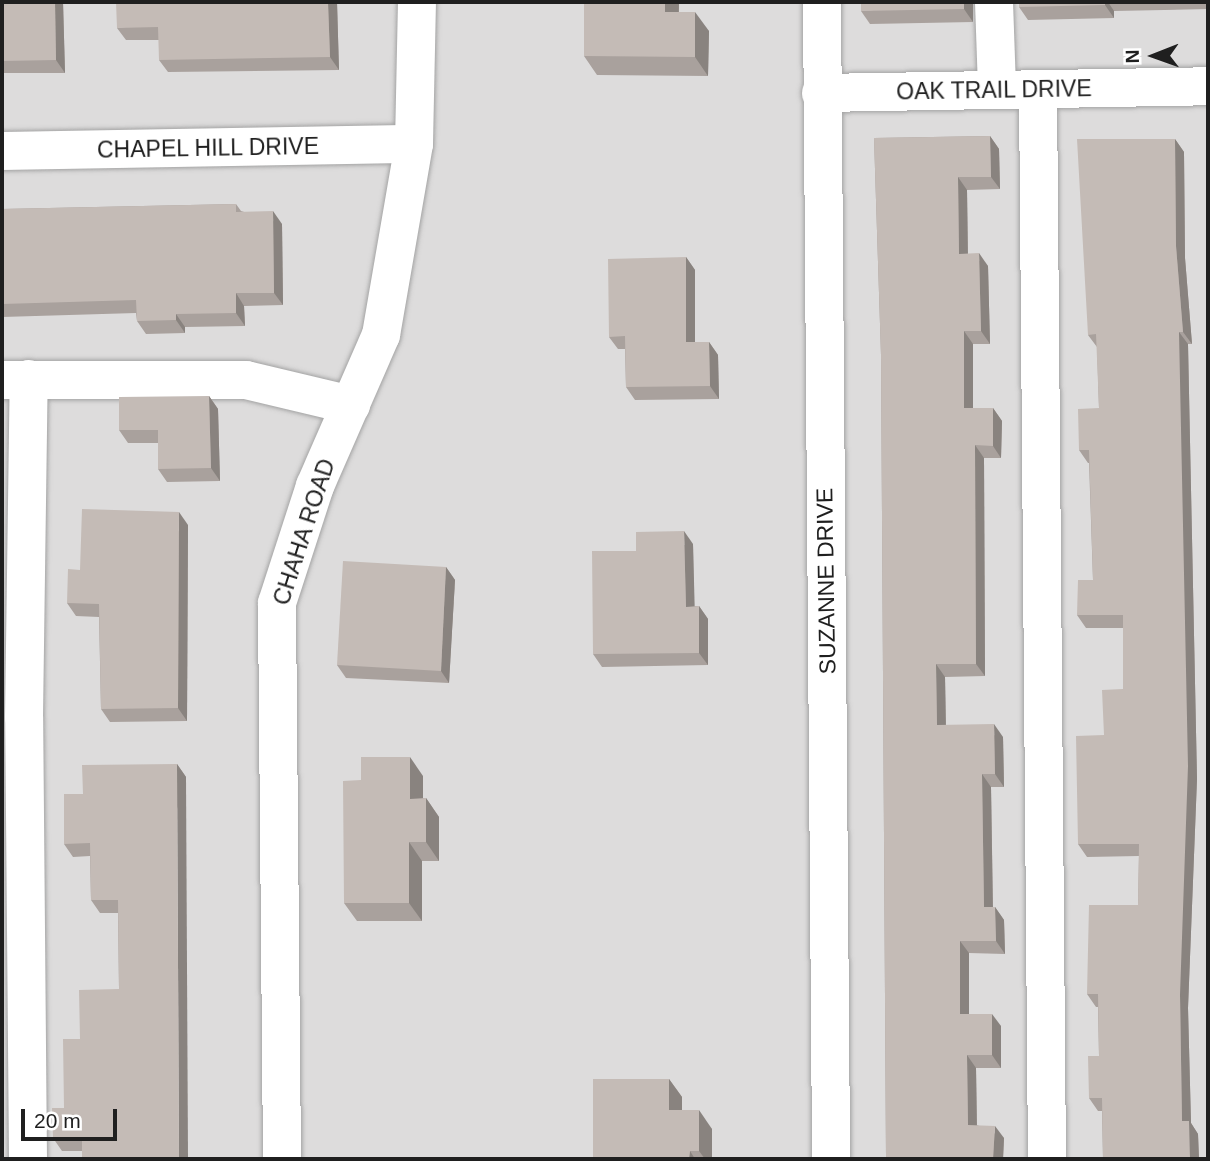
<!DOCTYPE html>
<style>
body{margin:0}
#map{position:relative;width:1210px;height:1161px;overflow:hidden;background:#f0ece6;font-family:Arial,sans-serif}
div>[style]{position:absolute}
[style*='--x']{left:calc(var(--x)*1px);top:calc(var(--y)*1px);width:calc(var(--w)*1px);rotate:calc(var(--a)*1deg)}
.residential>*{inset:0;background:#dddcdc}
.roads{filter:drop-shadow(0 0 2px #a3a3a3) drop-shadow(0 0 2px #a3a3a3)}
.minor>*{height:38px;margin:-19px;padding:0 19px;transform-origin:19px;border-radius:19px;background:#fff}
.wall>*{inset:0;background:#a9a19d}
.shaded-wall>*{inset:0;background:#89837f}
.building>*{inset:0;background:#c4bbb6}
span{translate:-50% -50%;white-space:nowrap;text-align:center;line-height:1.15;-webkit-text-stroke:5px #fff;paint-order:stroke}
.street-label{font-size:23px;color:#1f1f1f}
.frame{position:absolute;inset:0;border:4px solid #1f1f1f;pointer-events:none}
.north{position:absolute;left:1119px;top:21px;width:70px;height:70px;-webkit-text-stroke:5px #fff;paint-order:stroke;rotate:269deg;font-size:19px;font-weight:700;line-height:28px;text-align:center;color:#1f1f1f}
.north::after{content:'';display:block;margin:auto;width:24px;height:32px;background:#1f1f1f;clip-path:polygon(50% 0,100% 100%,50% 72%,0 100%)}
.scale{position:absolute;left:21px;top:1109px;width:96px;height:32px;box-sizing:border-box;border:4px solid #1f1f1f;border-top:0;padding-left:9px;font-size:21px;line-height:24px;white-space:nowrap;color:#1f1f1f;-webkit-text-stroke:5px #fff;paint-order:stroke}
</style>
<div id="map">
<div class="residential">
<div style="clip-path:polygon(2px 2px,1208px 2px,1208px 1159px,2px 1159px)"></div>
</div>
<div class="roads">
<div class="minor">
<div style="--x:822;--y:2;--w:1157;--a:89.55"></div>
<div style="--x:994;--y:2;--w:88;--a:88"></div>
<div style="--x:1038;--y:89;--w:1070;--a:89.52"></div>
<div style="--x:821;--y:93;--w:387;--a:-1"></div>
<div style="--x:2;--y:151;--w:412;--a:-1"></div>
<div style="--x:2;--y:380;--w:244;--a:0"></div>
<div style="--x:246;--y:380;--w:108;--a:13.4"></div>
<div style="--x:28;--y:1159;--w:442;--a:-90.5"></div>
<div style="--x:24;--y:717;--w:338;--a:-89.2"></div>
<div style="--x:282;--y:1159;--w:556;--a:-90.52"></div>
<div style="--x:277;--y:603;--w:123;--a:-72"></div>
<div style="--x:315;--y:486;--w:165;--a:-66.4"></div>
<div style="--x:381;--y:335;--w:194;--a:-80.2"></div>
<div style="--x:414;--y:144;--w:142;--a:-88.8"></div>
</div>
</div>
<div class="wall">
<div style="clip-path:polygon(2px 2px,63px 2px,65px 73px,2px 73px)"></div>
<div style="clip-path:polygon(337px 2px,339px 70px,168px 72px,159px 60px,159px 40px,126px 40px,117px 28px)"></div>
<div style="clip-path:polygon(679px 2px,679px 12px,709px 31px,708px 76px,597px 75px,584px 56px)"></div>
<div style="clip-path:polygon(973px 2px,973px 22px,870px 24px,861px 11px)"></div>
<div style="clip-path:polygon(1019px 2px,1208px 2px,1208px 9px,1114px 11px,1114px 18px,1028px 20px,1019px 7px)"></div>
<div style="clip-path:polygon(990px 136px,999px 149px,1000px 189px,967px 190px,968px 254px,988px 266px,990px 344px,973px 344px,973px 408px,993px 408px,1002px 421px,1001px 458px,984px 458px,985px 676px,945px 677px,946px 725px,1003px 737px,1004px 787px,991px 787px,993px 907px,995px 907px,1004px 920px,1005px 954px,969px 953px,969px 1014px,1001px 1026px,1001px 1068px,976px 1068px,977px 1125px,1004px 1138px,1003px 1159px,886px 1159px,881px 355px,874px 138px)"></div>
<div style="clip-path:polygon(1175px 139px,1184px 152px,1185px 258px,1192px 344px,1188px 344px,1197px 779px,1188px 1008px,1191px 1123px,1198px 1134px,1199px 1159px,1103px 1159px,1102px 1111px,1098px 1111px,1089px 1098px,1099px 1056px,1098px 1007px,1096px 1007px,1087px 994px,1138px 905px,1139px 856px,1087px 857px,1078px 844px,1104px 735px,1123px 689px,1123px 628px,1086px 628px,1077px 615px,1093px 580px,1089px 463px,1088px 463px,1079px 450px,1099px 408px,1097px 347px,1088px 335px)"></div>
<div style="clip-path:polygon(236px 204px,241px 211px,282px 224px,283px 305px,244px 306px,245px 326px,185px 327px,185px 333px,146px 334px,137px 321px,136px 313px,2px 317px,3px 349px,2px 349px,2px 209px)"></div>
<div style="clip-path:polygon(686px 257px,695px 270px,695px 342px,709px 342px,718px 355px,719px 399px,635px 400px,626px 387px,625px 349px,618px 349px,609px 337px)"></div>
<div style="clip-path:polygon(209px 396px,218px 409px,220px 481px,167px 482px,158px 469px,158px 443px,128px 443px,119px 430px)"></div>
<div style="clip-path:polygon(188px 525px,187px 721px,110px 722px,101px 709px,99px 617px,76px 616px,67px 603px)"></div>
<div style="clip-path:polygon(693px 544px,694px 606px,699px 606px,708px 619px,708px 665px,602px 667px,593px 654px,636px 551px)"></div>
<div style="clip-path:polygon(446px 567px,455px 580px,449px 683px,346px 678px,337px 665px)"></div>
<div style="clip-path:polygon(177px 764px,186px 777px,82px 1151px,62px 1151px,53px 1138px,64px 1108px,80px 1039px,119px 989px,118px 913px,100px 913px,91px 900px,90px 856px,73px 857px,64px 844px,83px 794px)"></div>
<div style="clip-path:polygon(423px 776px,423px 798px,426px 798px,439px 817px,439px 861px,422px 861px,422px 921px,357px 921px,344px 903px,361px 780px)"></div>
<div style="clip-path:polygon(669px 1079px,682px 1097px,682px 1110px,712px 1129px,712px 1159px,593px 1159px)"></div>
</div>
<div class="shaded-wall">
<div style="clip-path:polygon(55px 2px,63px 2px,65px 73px,56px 60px)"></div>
<div style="clip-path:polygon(328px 2px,337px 2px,339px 70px,330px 57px)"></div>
<div style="clip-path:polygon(665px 2px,679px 2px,678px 30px,665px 12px)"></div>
<div style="clip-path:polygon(964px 2px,973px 2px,973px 22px,964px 9px)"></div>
<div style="clip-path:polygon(1105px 2px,1108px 2px,1114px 11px,1114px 18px,1105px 5px)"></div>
<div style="clip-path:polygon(695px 12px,709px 31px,708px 76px,695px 57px)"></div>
<div style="clip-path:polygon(990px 136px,999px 149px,1000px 189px,991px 177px)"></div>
<div style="clip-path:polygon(1175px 139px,1184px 152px,1185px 258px,1192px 344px,1183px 332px,1176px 246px)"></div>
<div style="clip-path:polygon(958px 177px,967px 190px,968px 267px,959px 254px)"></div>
<div style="clip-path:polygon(273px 211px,282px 224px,283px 305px,274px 293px)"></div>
<div style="clip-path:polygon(979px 253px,988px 266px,990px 344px,981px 331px)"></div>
<div style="clip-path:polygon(686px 257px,695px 270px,695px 355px,686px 342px)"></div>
<div style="clip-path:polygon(236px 293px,244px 306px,245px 326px,236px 313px)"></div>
<div style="clip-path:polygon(176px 314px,185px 327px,185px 333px,176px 320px)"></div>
<div style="clip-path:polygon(2px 317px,3px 349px,2px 348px)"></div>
<div style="clip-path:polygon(964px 331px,973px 344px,973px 421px,964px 408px)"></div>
<div style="clip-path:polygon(1179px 332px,1188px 344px,1197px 779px,1188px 1008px,1191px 1123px,1198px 1134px,1199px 1159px,1190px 1159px,1182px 1121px,1180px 995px)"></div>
<div style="clip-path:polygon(709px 342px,718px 355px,719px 399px,710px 386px)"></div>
<div style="clip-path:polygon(209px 396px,218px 409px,220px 481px,211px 468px)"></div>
<div style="clip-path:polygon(993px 408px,1002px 421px,1001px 458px,993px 446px)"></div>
<div style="clip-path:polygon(975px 445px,984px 458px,985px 676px,976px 664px)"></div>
<div style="clip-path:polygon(179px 512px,188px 525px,187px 721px,178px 708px)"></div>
<div style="clip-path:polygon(684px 531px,693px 544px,695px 619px,686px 607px)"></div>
<div style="clip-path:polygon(446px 567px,455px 580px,449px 683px,441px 671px)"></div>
<div style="clip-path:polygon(699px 606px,708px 619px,708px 665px,699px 653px)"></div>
<div style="clip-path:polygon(936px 664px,945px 677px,946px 738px,937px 725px)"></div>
<div style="clip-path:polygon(994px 724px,1003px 737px,1004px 787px,995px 774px)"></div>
<div style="clip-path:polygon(410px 757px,423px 776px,423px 817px,410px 799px)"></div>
<div style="clip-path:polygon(177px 764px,186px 777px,188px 1159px,179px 1159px)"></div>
<div style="clip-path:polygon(982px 774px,991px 787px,993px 920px,984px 907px)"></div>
<div style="clip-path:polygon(426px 798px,439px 817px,439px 861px,426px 842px)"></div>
<div style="clip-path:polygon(409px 842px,422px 861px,422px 921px,409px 903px)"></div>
<div style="clip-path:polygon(995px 907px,1004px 920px,1005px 954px,996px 941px)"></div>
<div style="clip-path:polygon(960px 941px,969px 953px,969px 1027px,960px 1014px)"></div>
<div style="clip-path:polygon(992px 1014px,1001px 1026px,1001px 1068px,992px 1055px)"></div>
<div style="clip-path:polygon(967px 1055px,976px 1068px,977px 1138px,968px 1125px)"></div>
<div style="clip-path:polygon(669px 1079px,682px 1097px,682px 1129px,669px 1110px)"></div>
<div style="clip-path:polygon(699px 1110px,712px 1129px,712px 1159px,705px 1159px,699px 1151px)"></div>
<div style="clip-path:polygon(995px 1126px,1004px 1138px,1003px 1159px,993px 1159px)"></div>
<div style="clip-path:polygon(690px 1151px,695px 1159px,689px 1159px)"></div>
</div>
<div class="building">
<div style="clip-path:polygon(2px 2px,55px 2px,56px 60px,2px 61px)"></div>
<div style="clip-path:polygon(116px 2px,328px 2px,330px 57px,159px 60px,158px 27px,117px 28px)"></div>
<div style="clip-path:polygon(584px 2px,665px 2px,665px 12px,695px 12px,695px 57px,584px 56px)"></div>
<div style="clip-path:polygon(861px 2px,964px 2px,964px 9px,861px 11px)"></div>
<div style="clip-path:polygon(1019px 2px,1105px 2px,1105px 5px,1019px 7px)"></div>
<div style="clip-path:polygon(990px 136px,991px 177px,958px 177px,959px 254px,979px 253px,981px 331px,964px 331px,964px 408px,993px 408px,993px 446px,975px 445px,976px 664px,936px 664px,937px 725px,994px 724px,995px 774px,982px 774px,984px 907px,995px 907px,996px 941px,960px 941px,960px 1014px,992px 1014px,992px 1055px,967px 1055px,968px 1125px,995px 1126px,993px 1159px,886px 1159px,881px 355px,874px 138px)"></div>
<div style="clip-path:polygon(1077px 139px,1175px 139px,1176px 246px,1183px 332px,1179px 332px,1188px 766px,1180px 995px,1182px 1121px,1189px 1121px,1190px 1159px,1103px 1159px,1102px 1098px,1089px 1098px,1088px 1056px,1099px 1056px,1098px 994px,1087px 994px,1089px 905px,1138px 905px,1139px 844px,1078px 844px,1076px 736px,1104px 735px,1102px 690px,1123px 689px,1123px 615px,1077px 615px,1078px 580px,1093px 580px,1089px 450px,1079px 450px,1078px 409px,1099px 408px,1096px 334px,1088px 335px)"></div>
<div style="clip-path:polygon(236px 204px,236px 212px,273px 211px,274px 293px,236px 293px,236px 313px,176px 314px,176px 320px,137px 321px,136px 300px,2px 304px,2px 209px)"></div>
<div style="clip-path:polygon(686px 257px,686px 342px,709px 342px,710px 386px,626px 387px,625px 336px,609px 337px,608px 259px)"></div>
<div style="clip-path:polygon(209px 396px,211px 468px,158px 469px,158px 430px,119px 430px,119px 397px)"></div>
<div style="clip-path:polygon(82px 509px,179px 512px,178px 708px,101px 709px,99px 604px,67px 603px,68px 569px,80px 570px)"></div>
<div style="clip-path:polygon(684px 531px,686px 607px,699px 606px,699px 653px,593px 654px,592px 551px,636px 551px,636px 532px)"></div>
<div style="clip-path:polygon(343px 561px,446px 567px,441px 671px,337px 665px)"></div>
<div style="clip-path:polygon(361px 757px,410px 757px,410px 799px,426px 798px,426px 842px,409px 842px,409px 903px,344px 903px,343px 781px,361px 780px)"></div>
<div style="clip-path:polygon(177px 764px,179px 1159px,82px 1159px,82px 1138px,53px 1138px,52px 1108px,64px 1108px,63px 1039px,80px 1039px,79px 990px,119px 989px,118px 900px,91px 900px,90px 843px,64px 844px,64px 794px,83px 794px,82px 765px)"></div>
<div style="clip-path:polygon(593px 1079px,669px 1079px,669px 1110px,699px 1110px,699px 1151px,690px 1151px,689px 1159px,593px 1159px)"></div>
</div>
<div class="street-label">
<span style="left:994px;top:90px;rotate:-1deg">OAK TRAIL DRIVE</span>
<span style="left:208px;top:148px;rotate:-1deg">CHAPEL HILL DRIVE</span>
<span style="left:304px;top:532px;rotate:-72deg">CHAHA ROAD</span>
<span style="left:826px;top:581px;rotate:-91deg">SUZANNE DRIVE</span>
</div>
<div class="frame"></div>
<div class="north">N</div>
<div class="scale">20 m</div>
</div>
